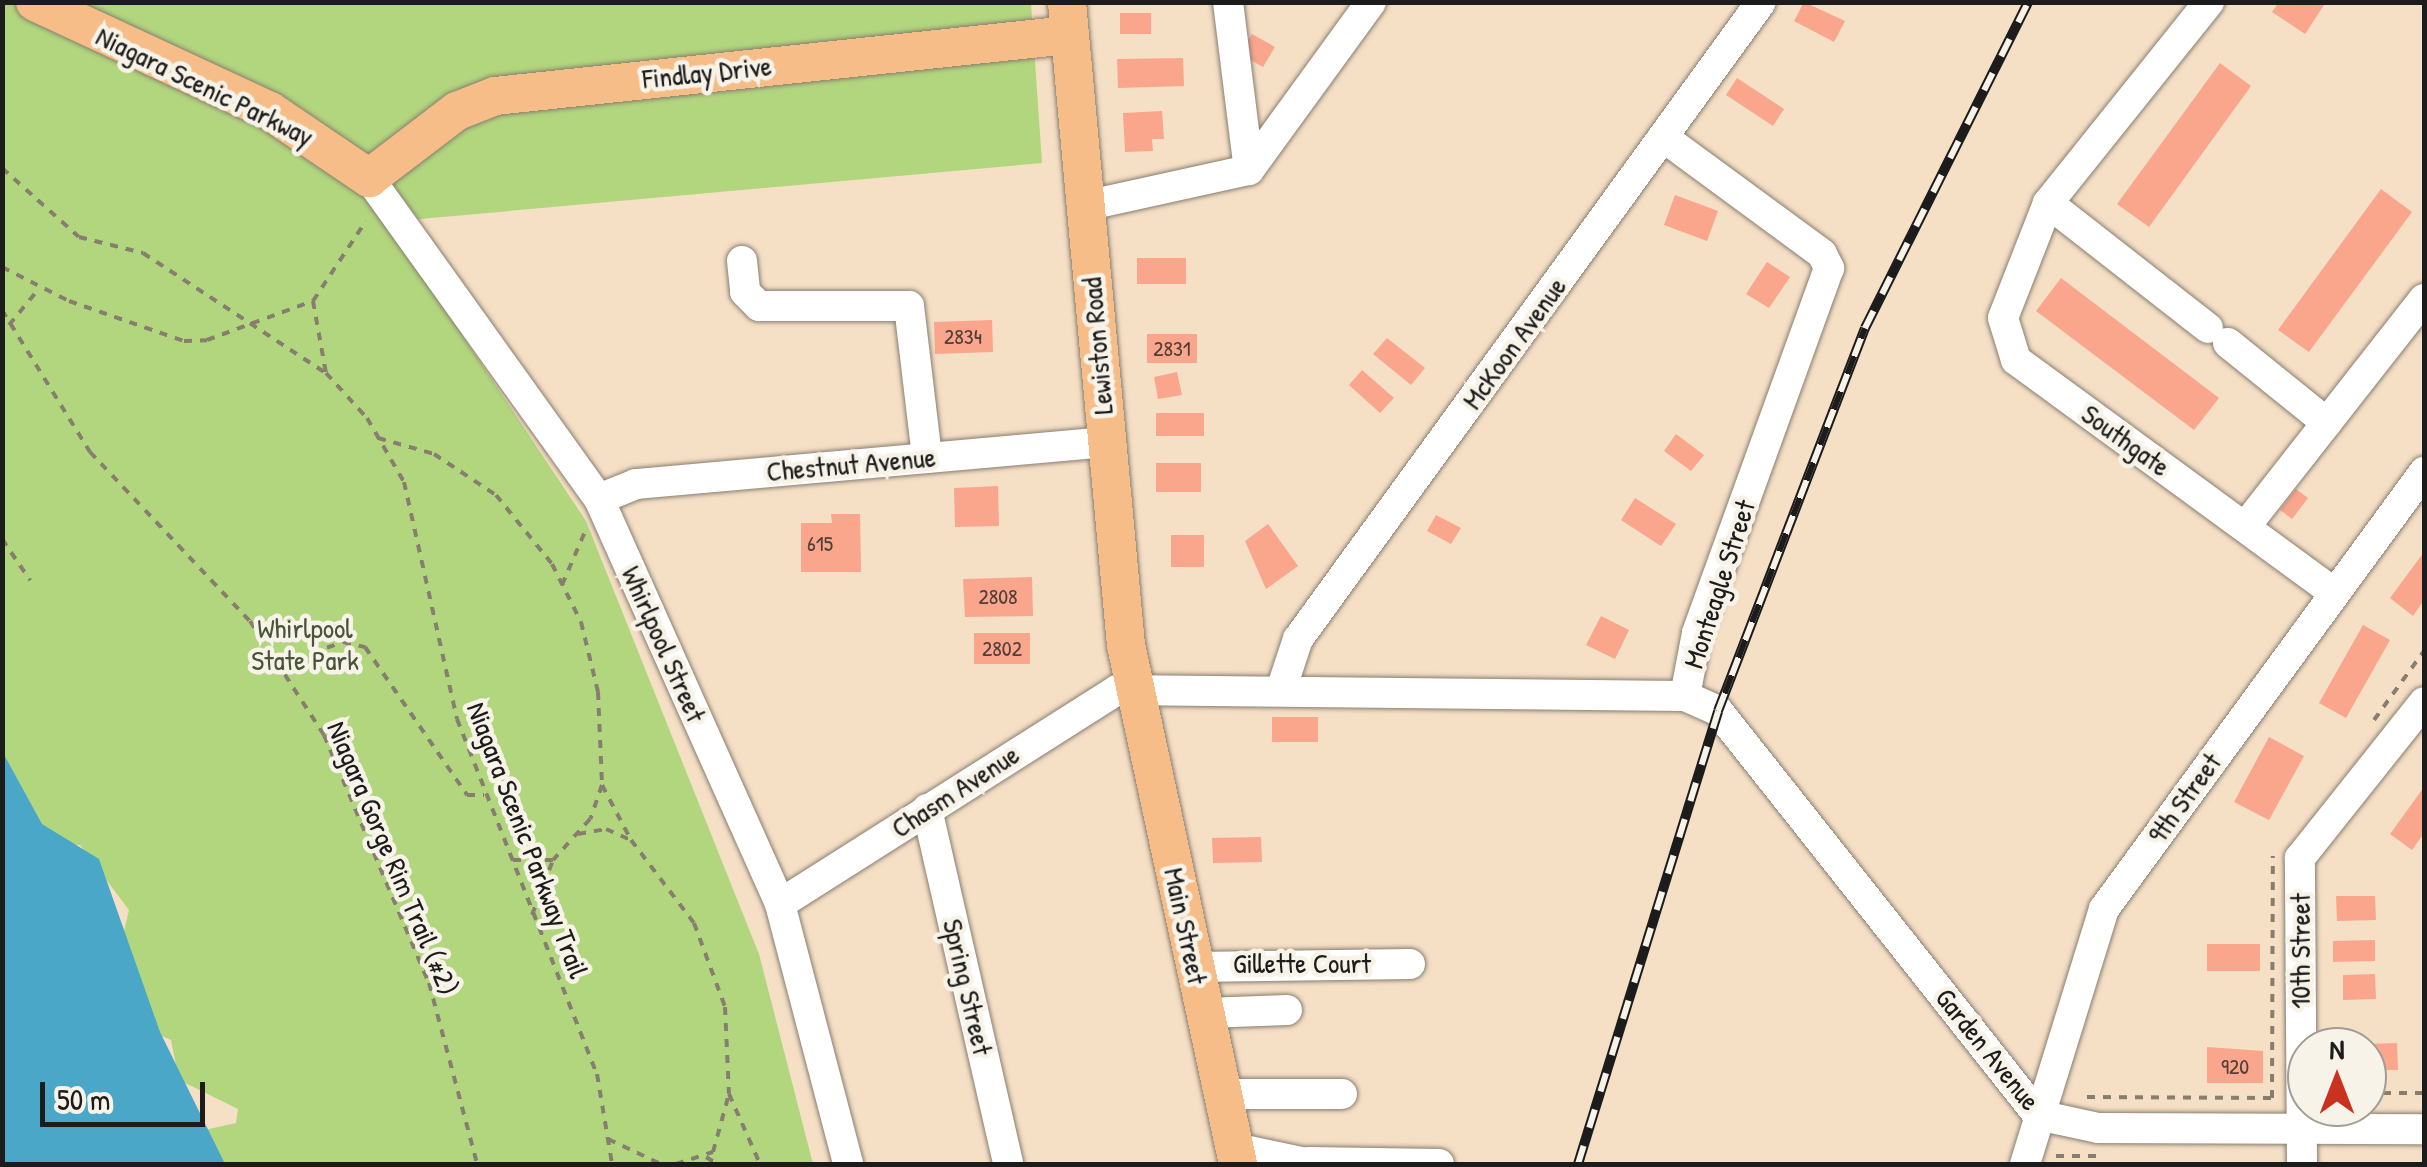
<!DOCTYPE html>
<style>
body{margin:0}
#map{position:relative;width:2427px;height:1167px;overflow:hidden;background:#f5dfc5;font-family:"Patrick Hand",sans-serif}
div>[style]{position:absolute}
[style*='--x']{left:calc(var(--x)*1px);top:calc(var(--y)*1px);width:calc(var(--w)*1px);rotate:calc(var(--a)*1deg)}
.green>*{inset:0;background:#b2d67e}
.water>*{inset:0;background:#4aa7c8}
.building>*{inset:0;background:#f9a68d}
.path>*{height:4px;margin-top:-2px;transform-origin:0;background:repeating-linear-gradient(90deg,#887e70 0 8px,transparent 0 16px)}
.roads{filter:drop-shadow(0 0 2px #887e70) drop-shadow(0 0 2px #887e70)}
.minor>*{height:30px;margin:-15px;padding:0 15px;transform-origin:15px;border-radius:15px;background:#fff}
.major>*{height:38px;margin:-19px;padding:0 19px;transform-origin:19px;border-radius:19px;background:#f7bd88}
.rail>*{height:10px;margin-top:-5px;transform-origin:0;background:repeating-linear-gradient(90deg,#f7f3e8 0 19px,#1c1c1c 0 38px);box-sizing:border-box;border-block:2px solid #1c1c1c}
span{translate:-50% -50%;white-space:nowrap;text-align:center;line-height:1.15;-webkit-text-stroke:9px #f7f3e8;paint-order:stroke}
.number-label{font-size:22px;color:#533e38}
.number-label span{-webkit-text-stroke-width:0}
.street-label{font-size:28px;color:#1c1c1c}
.park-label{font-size:28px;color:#495439}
.frame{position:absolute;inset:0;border:5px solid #1c1c1c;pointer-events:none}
.north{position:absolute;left:2287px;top:1027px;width:100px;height:100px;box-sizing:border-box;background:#f7f3e8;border:2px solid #9f9d96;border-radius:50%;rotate:0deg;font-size:28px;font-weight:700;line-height:40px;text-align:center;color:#1c1c1c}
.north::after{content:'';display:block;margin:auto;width:35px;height:45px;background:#c8321e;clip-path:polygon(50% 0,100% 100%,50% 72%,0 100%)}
.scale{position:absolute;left:40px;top:1082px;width:165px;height:45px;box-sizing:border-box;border:5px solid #1c1c1c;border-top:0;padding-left:12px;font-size:30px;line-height:35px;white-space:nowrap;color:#1c1c1c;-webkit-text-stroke:8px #f7f3e8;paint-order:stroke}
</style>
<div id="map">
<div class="green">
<div style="clip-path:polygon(2px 3px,1031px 3px,1042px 163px,387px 222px,586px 521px,759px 954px,813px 1164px,212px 1164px,200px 1131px,236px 1123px,238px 1109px,179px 1080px,171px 1040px,135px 1025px,119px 952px,129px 910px,80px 845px,52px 844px,3px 758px)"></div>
</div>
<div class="water">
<div style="clip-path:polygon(2px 751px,42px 824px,99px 859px,160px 1032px,225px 1164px,3px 1164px)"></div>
</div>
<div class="building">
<div style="clip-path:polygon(1804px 2px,1845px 21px,1834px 42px,1794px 21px)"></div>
<div style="clip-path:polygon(2279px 2px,2326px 2px,2305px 34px,2272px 12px)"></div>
<div style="clip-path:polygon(1120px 13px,1151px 13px,1151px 34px,1120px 34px)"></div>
<div style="clip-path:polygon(1252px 34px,1275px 47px,1263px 67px,1240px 54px)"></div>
<div style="clip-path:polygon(1183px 58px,1184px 86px,1118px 88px,1117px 59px)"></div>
<div style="clip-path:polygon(2220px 63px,2251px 86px,2149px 227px,2117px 204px)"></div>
<div style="clip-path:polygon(1737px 78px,1784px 109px,1773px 126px,1726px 95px)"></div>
<div style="clip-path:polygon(1162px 111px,1164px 139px,1152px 139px,1153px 151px,1125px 152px,1123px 113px)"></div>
<div style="clip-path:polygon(2381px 189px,2412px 212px,2309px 352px,2278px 330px)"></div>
<div style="clip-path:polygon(1675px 195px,1718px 211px,1707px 241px,1664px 225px)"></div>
<div style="clip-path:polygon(1137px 258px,1186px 258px,1186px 284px,1137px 284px)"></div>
<div style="clip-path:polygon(1767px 262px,1790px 277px,1769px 308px,1746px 294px)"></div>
<div style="clip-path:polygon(2061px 278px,2219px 398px,2194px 430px,2036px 311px)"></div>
<div style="clip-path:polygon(992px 320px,993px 352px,935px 354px,934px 322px)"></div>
<div style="clip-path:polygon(1147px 334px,1197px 334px,1197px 363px,1147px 363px)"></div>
<div style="clip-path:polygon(1387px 338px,1425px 368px,1411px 385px,1373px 354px)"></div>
<div style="clip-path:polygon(1362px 370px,1394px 398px,1380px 413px,1349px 385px)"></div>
<div style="clip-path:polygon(1177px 372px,1182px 395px,1158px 399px,1154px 377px)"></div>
<div style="clip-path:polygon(1156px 413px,1204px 413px,1204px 436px,1156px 436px)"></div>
<div style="clip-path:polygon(1676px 434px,1704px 455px,1691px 471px,1664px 451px)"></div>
<div style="clip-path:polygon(1156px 463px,1201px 463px,1201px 492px,1156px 492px)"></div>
<div style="clip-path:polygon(998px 486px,999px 526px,955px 527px,954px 488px)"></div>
<div style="clip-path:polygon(2296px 489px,2308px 498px,2292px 519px,2280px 510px)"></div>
<div style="clip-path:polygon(1635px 498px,1676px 524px,1661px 546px,1621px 520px)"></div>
<div style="clip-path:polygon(831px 514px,860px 514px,861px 572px,801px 572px,801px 523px,832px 523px)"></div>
<div style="clip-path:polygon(1436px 515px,1461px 528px,1451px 544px,1427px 531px)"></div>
<div style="clip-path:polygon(1268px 524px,1298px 566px,1266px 589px,1245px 541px)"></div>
<div style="clip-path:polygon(1171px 535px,1204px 535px,1204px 567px,1171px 567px)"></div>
<div style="clip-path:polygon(2424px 552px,2424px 600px,2413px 616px,2390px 598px)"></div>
<div style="clip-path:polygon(1032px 577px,1033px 616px,965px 617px,963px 579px)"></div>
<div style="clip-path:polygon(1601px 616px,1629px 630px,1615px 659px,1586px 645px)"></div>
<div style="clip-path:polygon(2363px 625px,2390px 640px,2346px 718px,2319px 703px)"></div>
<div style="clip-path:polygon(974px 633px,1030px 633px,1030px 664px,974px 664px)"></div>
<div style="clip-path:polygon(1272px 717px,1318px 717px,1318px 742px,1272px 742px)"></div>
<div style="clip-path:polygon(2269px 737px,2304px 756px,2269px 820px,2234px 802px)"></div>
<div style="clip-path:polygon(2424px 787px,2424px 833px,2412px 850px,2390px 834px)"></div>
<div style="clip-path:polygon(1261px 837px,1262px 862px,1213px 863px,1212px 838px)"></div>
<div style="clip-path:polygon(2336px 896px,2375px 896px,2376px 920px,2337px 921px)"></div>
<div style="clip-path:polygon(2375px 940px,2375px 961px,2333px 962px,2333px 941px)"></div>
<div style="clip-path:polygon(2207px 944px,2260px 944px,2260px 971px,2207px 971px)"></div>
<div style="clip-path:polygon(2375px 974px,2376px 999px,2343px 1000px,2343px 975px)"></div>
<div style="clip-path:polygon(2397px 1043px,2398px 1070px,2384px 1070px,2384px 1088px,2368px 1089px,2367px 1044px)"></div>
<div style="clip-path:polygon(2207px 1047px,2263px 1051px,2263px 1083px,2207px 1083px)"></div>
</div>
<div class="path">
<div style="--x:2;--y:168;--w:103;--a:41.9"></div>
<div style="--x:79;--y:237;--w:66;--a:14"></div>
<div style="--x:143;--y:253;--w:219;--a:33.3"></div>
<div style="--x:326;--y:373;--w:61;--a:47.7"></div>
<div style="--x:367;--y:418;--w:74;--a:60"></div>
<div style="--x:404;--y:482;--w:243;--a:77.4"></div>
<div style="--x:457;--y:719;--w:382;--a:68.5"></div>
<div style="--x:597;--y:1074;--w:91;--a:80.5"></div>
<div style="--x:2;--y:267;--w:75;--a:26.9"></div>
<div style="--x:69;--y:301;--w:122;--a:19.2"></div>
<div style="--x:184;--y:341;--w:23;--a:-2"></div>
<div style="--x:207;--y:340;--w:113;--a:-20.2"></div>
<div style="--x:313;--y:301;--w:96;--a:-56.5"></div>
<div style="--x:313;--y:301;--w:73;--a:79.8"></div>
<div style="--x:2;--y:310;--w:167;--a:58.2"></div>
<div style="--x:90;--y:452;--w:233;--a:46.6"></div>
<div style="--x:250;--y:621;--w:136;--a:57"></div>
<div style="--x:324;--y:735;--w:269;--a:67.1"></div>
<div style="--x:429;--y:983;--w:187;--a:75.1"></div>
<div style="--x:9;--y:325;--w:45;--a:-50.4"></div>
<div style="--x:378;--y:438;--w:58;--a:15.9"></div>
<div style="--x:434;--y:454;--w:74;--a:33.5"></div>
<div style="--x:496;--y:495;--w:89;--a:50.9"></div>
<div style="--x:552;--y:564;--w:65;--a:63.4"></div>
<div style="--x:581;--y:622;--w:72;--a:76.3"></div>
<div style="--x:598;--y:692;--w:93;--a:87.5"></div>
<div style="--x:602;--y:785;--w:36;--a:109"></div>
<div style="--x:590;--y:819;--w:55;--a:132.1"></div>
<div style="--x:553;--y:860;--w:42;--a:180"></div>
<div style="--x:2;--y:539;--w:50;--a:55.7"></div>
<div style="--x:562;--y:585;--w:56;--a:-66.7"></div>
<div style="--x:282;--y:664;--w:65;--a:-19.8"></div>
<div style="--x:343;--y:642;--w:23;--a:13"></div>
<div style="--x:365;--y:647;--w:180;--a:55.4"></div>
<div style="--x:467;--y:795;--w:17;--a:0"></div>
<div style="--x:2374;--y:720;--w:85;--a:-54.1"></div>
<div style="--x:602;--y:785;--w:60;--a:62.2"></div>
<div style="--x:578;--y:834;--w:28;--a:-10"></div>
<div style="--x:606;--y:829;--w:27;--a:24"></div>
<div style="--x:631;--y:840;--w:104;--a:52.8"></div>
<div style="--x:694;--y:923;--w:90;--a:69.7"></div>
<div style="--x:725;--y:1007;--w:87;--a:87.4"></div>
<div style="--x:729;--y:1094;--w:77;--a:66.1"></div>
<div style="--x:532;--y:915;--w:59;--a:-69.1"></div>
<div style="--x:2367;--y:1093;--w:57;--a:0"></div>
<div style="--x:2087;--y:1097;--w:186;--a:0.3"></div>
<div style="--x:2272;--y:1098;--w:242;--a:-89.8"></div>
<div style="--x:608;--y:1139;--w:59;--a:25.3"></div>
<div style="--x:2056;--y:1156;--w:40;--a:0"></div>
<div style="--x:706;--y:1157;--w:13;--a:32"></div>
<div style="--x:676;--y:1164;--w:39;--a:-18"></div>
<div style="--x:713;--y:1152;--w:60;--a:-74.6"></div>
</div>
<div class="roads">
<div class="minor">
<div style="--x:1228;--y:2;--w:169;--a:82.9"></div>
<div style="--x:2209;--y:2;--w:258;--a:128.7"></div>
<div style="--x:2048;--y:203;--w:123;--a:111.4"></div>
<div style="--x:2003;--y:318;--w:44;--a:72.8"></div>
<div style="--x:2016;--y:360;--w:393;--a:36.2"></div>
<div style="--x:1663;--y:137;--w:197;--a:36.3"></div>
<div style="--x:1822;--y:254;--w:16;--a:63"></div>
<div style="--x:1829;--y:268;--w:388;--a:109.9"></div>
<div style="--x:1697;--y:633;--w:64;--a:100.8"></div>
<div style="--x:369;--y:178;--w:395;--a:54.4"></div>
<div style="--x:599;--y:499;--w:444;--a:65.9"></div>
<div style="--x:780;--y:904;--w:269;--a:75.3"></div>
<div style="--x:2048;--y:203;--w:203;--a:38"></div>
<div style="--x:1085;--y:206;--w:168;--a:-12.4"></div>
<div style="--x:1249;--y:170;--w:208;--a:-54"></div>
<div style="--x:742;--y:261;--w:31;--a:84"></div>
<div style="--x:745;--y:292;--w:20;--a:45"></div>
<div style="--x:759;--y:306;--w:150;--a:0"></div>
<div style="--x:909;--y:306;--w:153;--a:83.2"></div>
<div style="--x:2228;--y:343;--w:127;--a:38.9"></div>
<div style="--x:599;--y:499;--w:40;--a:-22"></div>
<div style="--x:636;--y:484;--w:472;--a:-5.1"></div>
<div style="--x:2245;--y:527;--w:290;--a:-51.9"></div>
<div style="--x:1281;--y:690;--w:54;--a:-71.6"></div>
<div style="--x:1298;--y:639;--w:787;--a:-53.99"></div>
<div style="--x:927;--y:809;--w:364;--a:77.1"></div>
<div style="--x:780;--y:904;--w:399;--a:-32.4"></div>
<div style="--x:1117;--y:690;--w:568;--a:0.61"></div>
<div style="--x:1685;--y:696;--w:36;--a:24"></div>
<div style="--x:1718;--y:711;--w:515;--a:51.62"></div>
<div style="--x:2038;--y:1115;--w:61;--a:12.2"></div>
<div style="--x:2098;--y:1128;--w:326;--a:0.2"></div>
<div style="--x:1194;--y:967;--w:216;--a:-0.8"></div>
<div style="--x:1205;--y:1013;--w:82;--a:-2.1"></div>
<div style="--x:1223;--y:1094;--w:119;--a:0"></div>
<div style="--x:1235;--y:1148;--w:77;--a:12"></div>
<div style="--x:1309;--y:1162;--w:130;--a:0.9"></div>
<div style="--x:2025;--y:1164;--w:267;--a:-72.8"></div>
<div style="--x:2104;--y:909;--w:542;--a:-53.79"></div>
<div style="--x:2302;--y:1164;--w:306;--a:-90.4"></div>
<div style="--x:2300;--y:858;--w:199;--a:-51.5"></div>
</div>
<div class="major">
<div style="--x:35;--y:2;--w:259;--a:24.9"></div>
<div style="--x:270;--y:111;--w:120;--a:34.1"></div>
<div style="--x:369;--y:178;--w:111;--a:-37.3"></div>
<div style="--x:457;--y:111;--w:41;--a:-21.5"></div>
<div style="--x:495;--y:96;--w:577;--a:-6.07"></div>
<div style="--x:1067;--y:2;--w:646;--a:84.76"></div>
<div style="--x:1126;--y:645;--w:531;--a:77.82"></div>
</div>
</div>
<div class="rail">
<div style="--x:1578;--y:1164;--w:474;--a:-72.8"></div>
<div style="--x:1718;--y:711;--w:410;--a:-69"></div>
<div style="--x:1865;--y:328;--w:364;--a:-63.4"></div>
</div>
<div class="number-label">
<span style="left:963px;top:337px">2834</span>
<span style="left:1172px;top:349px">2831</span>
<span style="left:820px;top:544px">615</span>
<span style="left:998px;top:597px">2808</span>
<span style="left:1002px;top:649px">2802</span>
<span style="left:2235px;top:1067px">920</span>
</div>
<div class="street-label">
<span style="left:707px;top:72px;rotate:-6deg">Findlay Drive</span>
<span style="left:205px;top:86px;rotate:26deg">Niagara Scenic Parkway</span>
<span style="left:1514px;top:343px;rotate:-54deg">McKoon Avenue</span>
<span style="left:1097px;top:346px;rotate:-95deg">Lewiston Road</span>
<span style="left:2126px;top:440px;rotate:36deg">Southgate</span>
<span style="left:851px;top:464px;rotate:-5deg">Chestnut Avenue</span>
<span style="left:1719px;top:584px;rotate:-72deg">Monteagle Street</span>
<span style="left:664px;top:644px;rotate:66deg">Whirlpool Street</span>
<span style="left:955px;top:791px;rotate:-33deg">Chasm Avenue</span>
<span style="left:2184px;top:798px;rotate:-54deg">9th Street</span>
<span style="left:528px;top:840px;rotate:69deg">Niagara Scenic Parkway Trail</span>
<span style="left:393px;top:858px;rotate:67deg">Niagara Gorge Rim Trail (#2)</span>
<span style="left:1186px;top:926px;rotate:78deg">Main Street</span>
<span style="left:2300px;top:951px;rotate:-90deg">10th Street</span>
<span style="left:1302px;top:963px">Gillette Court</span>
<span style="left:968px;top:987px;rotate:77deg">Spring Street</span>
<span style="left:1988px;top:1049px;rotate:51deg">Garden Avenue</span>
</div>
<div class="park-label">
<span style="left:305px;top:644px">Whirlpool<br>State Park</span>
</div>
<div class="frame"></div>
<div class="north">N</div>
<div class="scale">50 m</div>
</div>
